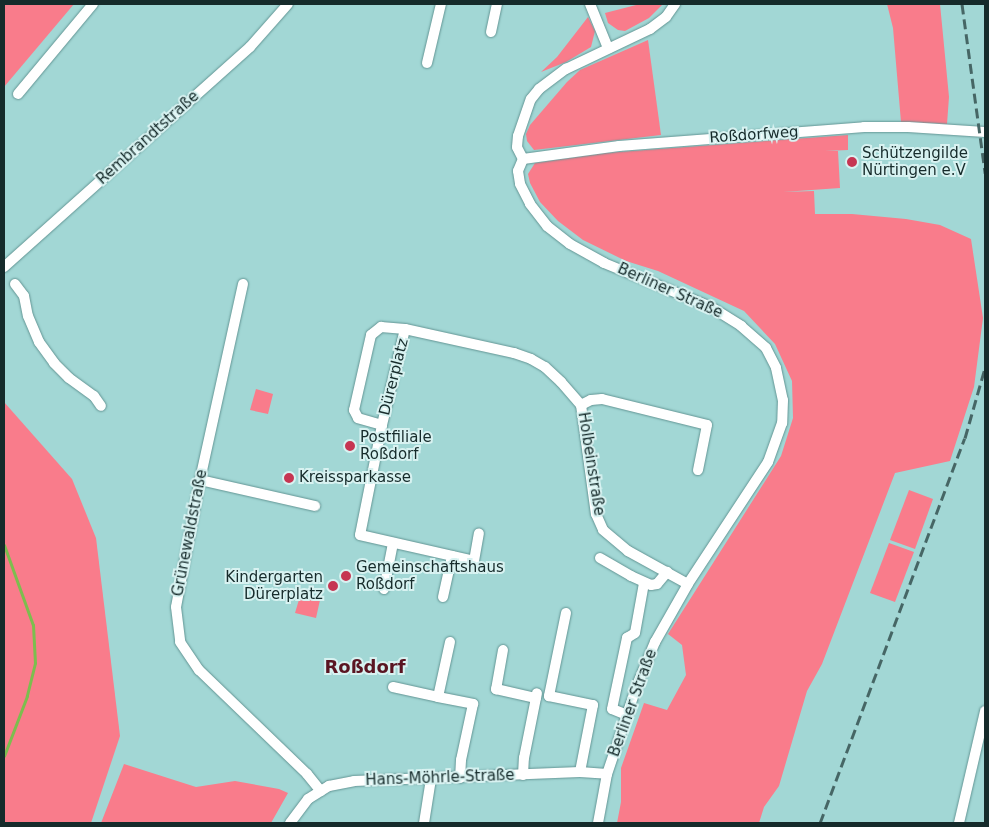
<!DOCTYPE html>
<meta charset="utf-8">
<style>
body{margin:0}
#map{position:relative;width:989px;height:827px;overflow:hidden;background:#a2d7d5;font-family:"DejaVu Sans",sans-serif}
div>[style]{position:absolute}
[style*='--x']{left:calc(var(--x)*1px);top:calc(var(--y)*1px);width:calc(var(--w)*1px);rotate:calc(var(--a)*1deg)}
.green>*{inset:0;background:#f97c8b}
.stream>*{height:3px;margin:-1.5px;padding:0 1.5px;transform-origin:1.5px;border-radius:1.5px;background:#7cbe4e}
.roads{filter:drop-shadow(0 0 1px #639594) drop-shadow(0 0 1px #639594)}
.street>*{height:10px;margin:-5px;padding:0 5px;transform-origin:5px;border-radius:5px;background:#fff}
.rail>*{height:3px;margin-top:-1.5px;transform-origin:0;background:repeating-linear-gradient(90deg,#466665 0 10px,transparent 0 15px)}
.dots>*{width:14px;height:14px;translate:-50% -50%;box-sizing:border-box;border:2px solid #d8f2f1;border-radius:50%}
span{translate:-50% -50%;white-space:nowrap;text-align:center;line-height:1.15;-webkit-text-stroke:4px #d8f2f1;paint-order:stroke}
.street-label{font-size:15px;color:#162b2b}
.poi-label{font-size:15px;color:#162b2b}
.left{translate:0 -50%;text-align:left}
.right{translate:-100% -50%;text-align:right}
.quarter-label{font-size:18px;color:#5a1522;font-weight:700}
.frame{position:absolute;inset:0;border:5px solid #162b2b;pointer-events:none}
</style>
<div id="map">
<div class="green">
<div style="clip-path:polygon(4px 4px,74px 4px,4px 87px)"></div>
<div style="clip-path:polygon(640px 4px,663px 4px,649px 18px,625px 31px,618px 30px,608px 23px,605px 13px)"></div>
<div style="clip-path:polygon(887px 4px,940px 4px,949px 97px,947px 124px,901px 122px,893px 28px)"></div>
<div style="clip-path:polygon(588px 17px,595px 31px,591px 47px,566px 62px,541px 72px,557px 57px)"></div>
<div style="clip-path:polygon(648px 40px,661px 135px,534px 150px,527px 141px,526px 134px,530px 125px,567px 82px,580px 70px)"></div>
<div style="clip-path:polygon(848px 135px,848px 150px,825px 151px,838px 151px,840px 188px,783px 192px,814px 191px,815px 214px,852px 214px,906px 219px,940px 225px,971px 239px,983px 318px,974px 387px,950px 461px,895px 473px,822px 664px,807px 691px,779px 786px,764px 807px,759px 823px,617px 823px,621px 802px,621px 768px,644px 703px,667px 710px,686px 675px,682px 645px,668px 634px,781px 456px,793px 418px,792px 381px,775px 344px,744px 311px,658px 271px,626px 261px,583px 240px,558px 221px,540px 202px,530px 183px,528px 174px,535px 163px,605px 153px)"></div>
<div style="clip-path:polygon(256px 389px,273px 394px,268px 414px,250px 410px)"></div>
<div style="clip-path:polygon(4px 402px,72px 479px,96px 538px,120px 736px,91px 823px,4px 823px)"></div>
<div style="clip-path:polygon(909px 490px,933px 499px,915px 549px,890px 540px)"></div>
<div style="clip-path:polygon(889px 543px,914px 552px,895px 602px,870px 593px)"></div>
<div style="clip-path:polygon(301px 593px,320px 600px,316px 618px,295px 613px)"></div>
<div style="clip-path:polygon(124px 764px,196px 787px,235px 781px,279px 789px,288px 793px,271px 823px,101px 823px)"></div>
</div>
<div class="stream">
<div style="--x:4;--y:545;--w:85;--a:70.1"></div>
<div style="--x:33;--y:625;--w:38;--a:87"></div>
<div style="--x:35;--y:663;--w:34;--a:104"></div>
<div style="--x:27;--y:696;--w:64;--a:111"></div>
</div>
<div class="roads">
<div class="street">
<div style="--x:590;--y:4;--w:48;--a:67.8"></div>
<div style="--x:491;--y:32;--w:29;--a:-78"></div>
<div style="--x:427;--y:63;--w:61;--a:-76.7"></div>
<div style="--x:18;--y:94;--w:117;--a:-50.2"></div>
<div style="--x:523;--y:159;--w:13;--a:113"></div>
<div style="--x:518;--y:171;--w:13;--a:81"></div>
<div style="--x:520;--y:184;--w:22;--a:63"></div>
<div style="--x:530;--y:204;--w:28;--a:52"></div>
<div style="--x:547;--y:226;--w:29;--a:38"></div>
<div style="--x:570;--y:244;--w:39;--a:29"></div>
<div style="--x:604;--y:263;--w:116;--a:22.4"></div>
<div style="--x:711;--y:307;--w:36;--a:32"></div>
<div style="--x:741;--y:326;--w:33;--a:41"></div>
<div style="--x:766;--y:348;--w:22;--a:63"></div>
<div style="--x:776;--y:368;--w:33;--a:78"></div>
<div style="--x:783;--y:400;--w:23;--a:92"></div>
<div style="--x:782;--y:423;--w:41;--a:109.7"></div>
<div style="--x:768;--y:462;--w:146;--a:123.3"></div>
<div style="--x:688;--y:584;--w:67;--a:119.6"></div>
<div style="--x:655;--y:642;--w:47;--a:112.7"></div>
<div style="--x:637;--y:685;--w:94;--a:108.6"></div>
<div style="--x:607;--y:774;--w:50;--a:100.4"></div>
<div style="--x:523;--y:159;--w:97;--a:-7.7"></div>
<div style="--x:619;--y:146;--w:246;--a:-4.4"></div>
<div style="--x:864;--y:127;--w:44;--a:0"></div>
<div style="--x:908;--y:127;--w:77;--a:3.7"></div>
<div style="--x:523;--y:159;--w:13;--a:-117"></div>
<div style="--x:517;--y:147;--w:11;--a:-85"></div>
<div style="--x:518;--y:136;--w:39;--a:-71"></div>
<div style="--x:531;--y:99;--w:13;--a:-51"></div>
<div style="--x:539;--y:89;--w:34;--a:-37"></div>
<div style="--x:566;--y:69;--w:93;--a:-25.5"></div>
<div style="--x:650;--y:29;--w:20;--a:-37"></div>
<div style="--x:666;--y:17;--w:16;--a:-55"></div>
<div style="--x:4;--y:267;--w:330;--a:-41.8"></div>
<div style="--x:250;--y:47;--w:57;--a:-48.5"></div>
<div style="--x:15;--y:284;--w:15;--a:53"></div>
<div style="--x:24;--y:296;--w:20;--a:79"></div>
<div style="--x:28;--y:316;--w:28;--a:67"></div>
<div style="--x:39;--y:342;--w:26;--a:54"></div>
<div style="--x:54;--y:363;--w:21;--a:45"></div>
<div style="--x:69;--y:378;--w:31;--a:36"></div>
<div style="--x:94;--y:396;--w:12;--a:55"></div>
<div style="--x:243;--y:284;--w:201;--a:102.4"></div>
<div style="--x:200;--y:480;--w:129;--a:100.7"></div>
<div style="--x:176;--y:607;--w:35;--a:83"></div>
<div style="--x:180;--y:642;--w:34;--a:56"></div>
<div style="--x:199;--y:670;--w:150;--a:43.9"></div>
<div style="--x:307;--y:774;--w:22;--a:51"></div>
<div style="--x:405;--y:329;--w:99;--a:103.5"></div>
<div style="--x:382;--y:425;--w:112;--a:101.3"></div>
<div style="--x:360;--y:535;--w:117;--a:12.8"></div>
<div style="--x:474;--y:561;--w:28;--a:-80"></div>
<div style="--x:581;--y:405;--w:11;--a:-27"></div>
<div style="--x:591;--y:400;--w:11;--a:-5"></div>
<div style="--x:602;--y:399;--w:108;--a:13.9"></div>
<div style="--x:707;--y:425;--w:46;--a:101.3"></div>
<div style="--x:382;--y:425;--w:25;--a:-164"></div>
<div style="--x:358;--y:418;--w:9;--a:-117"></div>
<div style="--x:354;--y:410;--w:77;--a:-77.2"></div>
<div style="--x:371;--y:335;--w:13;--a:-39"></div>
<div style="--x:381;--y:327;--w:24;--a:5"></div>
<div style="--x:405;--y:329;--w:112;--a:12.4"></div>
<div style="--x:514;--y:353;--w:18;--a:19"></div>
<div style="--x:531;--y:359;--w:16;--a:30"></div>
<div style="--x:545;--y:367;--w:22;--a:43"></div>
<div style="--x:561;--y:382;--w:30;--a:49"></div>
<div style="--x:581;--y:405;--w:110;--a:82.2"></div>
<div style="--x:596;--y:514;--w:17;--a:66"></div>
<div style="--x:603;--y:530;--w:33;--a:40"></div>
<div style="--x:628;--y:551;--w:68;--a:28.8"></div>
<div style="--x:200;--y:480;--w:118;--a:12.7"></div>
<div style="--x:600;--y:558;--w:36;--a:30"></div>
<div style="--x:631;--y:576;--w:22;--a:24"></div>
<div style="--x:651;--y:585;--w:6;--a:-9"></div>
<div style="--x:657;--y:584;--w:16;--a:-50"></div>
<div style="--x:384;--y:589;--w:47;--a:-78.9"></div>
<div style="--x:443;--y:597;--w:42;--a:-77.6"></div>
<div style="--x:566;--y:613;--w:85;--a:101.6"></div>
<div style="--x:549;--y:696;--w:45;--a:11.6"></div>
<div style="--x:593;--y:705;--w:68;--a:101"></div>
<div style="--x:450;--y:642;--w:56;--a:102.3"></div>
<div style="--x:438;--y:697;--w:36;--a:11"></div>
<div style="--x:473;--y:704;--w:57;--a:102.1"></div>
<div style="--x:461;--y:760;--w:18;--a:93"></div>
<div style="--x:503;--y:650;--w:40;--a:100"></div>
<div style="--x:496;--y:689;--w:41;--a:12.7"></div>
<div style="--x:393;--y:687;--w:46;--a:12.5"></div>
<div style="--x:627;--y:715;--w:16;--a:-158"></div>
<div style="--x:612;--y:709;--w:73;--a:-78.1"></div>
<div style="--x:627;--y:638;--w:9;--a:-32"></div>
<div style="--x:635;--y:633;--w:51;--a:-79.8"></div>
<div style="--x:523;--y:775;--w:17;--a:-87"></div>
<div style="--x:524;--y:758;--w:66;--a:-78.7"></div>
<div style="--x:290;--y:823;--w:30;--a:-53"></div>
<div style="--x:308;--y:799;--w:25;--a:-32"></div>
<div style="--x:329;--y:786;--w:25;--a:-11"></div>
<div style="--x:354;--y:781;--w:226;--a:-2.3"></div>
<div style="--x:580;--y:772;--w:27;--a:4"></div>
<div style="--x:424;--y:823;--w:45;--a:-81"></div>
<div style="--x:959;--y:823;--w:115;--a:-76.9"></div>
</div>
</div>
<div class="rail">
<div style="--x:962;--y:4;--w:171;--a:82.2"></div>
<div style="--x:820;--y:823;--w:411;--a:-69.4"></div>
<div style="--x:965;--y:438;--w:73;--a:-74.1"></div>
</div>
<div class="dots">
<div style="left:852px;top:162px;background:#c63552"></div>
<div style="left:350px;top:446px;background:#c63552"></div>
<div style="left:289px;top:478px;background:#c63552"></div>
<div style="left:346px;top:576px;background:#c63552"></div>
<div style="left:333px;top:586px;background:#c63552"></div>
</div>
<div class="street-label">
<span style="left:754px;top:135px;rotate:-4deg">Roßdorfweg</span>
<span style="left:148px;top:138px;rotate:-42deg">Rembrandtstraße</span>
<span style="left:670px;top:291px;rotate:24deg">Berliner Straße</span>
<span style="left:394px;top:377px;rotate:-76deg">Dürerplatz</span>
<span style="left:591px;top:464px;rotate:81deg">Holbeinstraße</span>
<span style="left:190px;top:533px;rotate:-79deg">Grünewaldstraße</span>
<span style="left:633px;top:703px;rotate:-70deg">Berliner Straße</span>
<span style="left:440px;top:778px;rotate:-2deg">Hans-Möhrle-Straße</span>
</div>
<div class="poi-label">
<span class="left" style="left:862px;top:162px">Schützengilde<br>Nürtingen e.V</span>
<span class="left" style="left:360px;top:446px">Postfiliale<br>Roßdorf</span>
<span class="left" style="left:299px;top:478px">Kreissparkasse</span>
<span class="left" style="left:356px;top:576px">Gemeinschaftshaus<br>Roßdorf</span>
<span class="right" style="left:323px;top:586px">Kindergarten<br>Dürerplatz</span>
</div>
<div class="quarter-label">
<span style="left:365px;top:667px">Roßdorf</span>
</div>
<div class="frame"></div>
</div>
